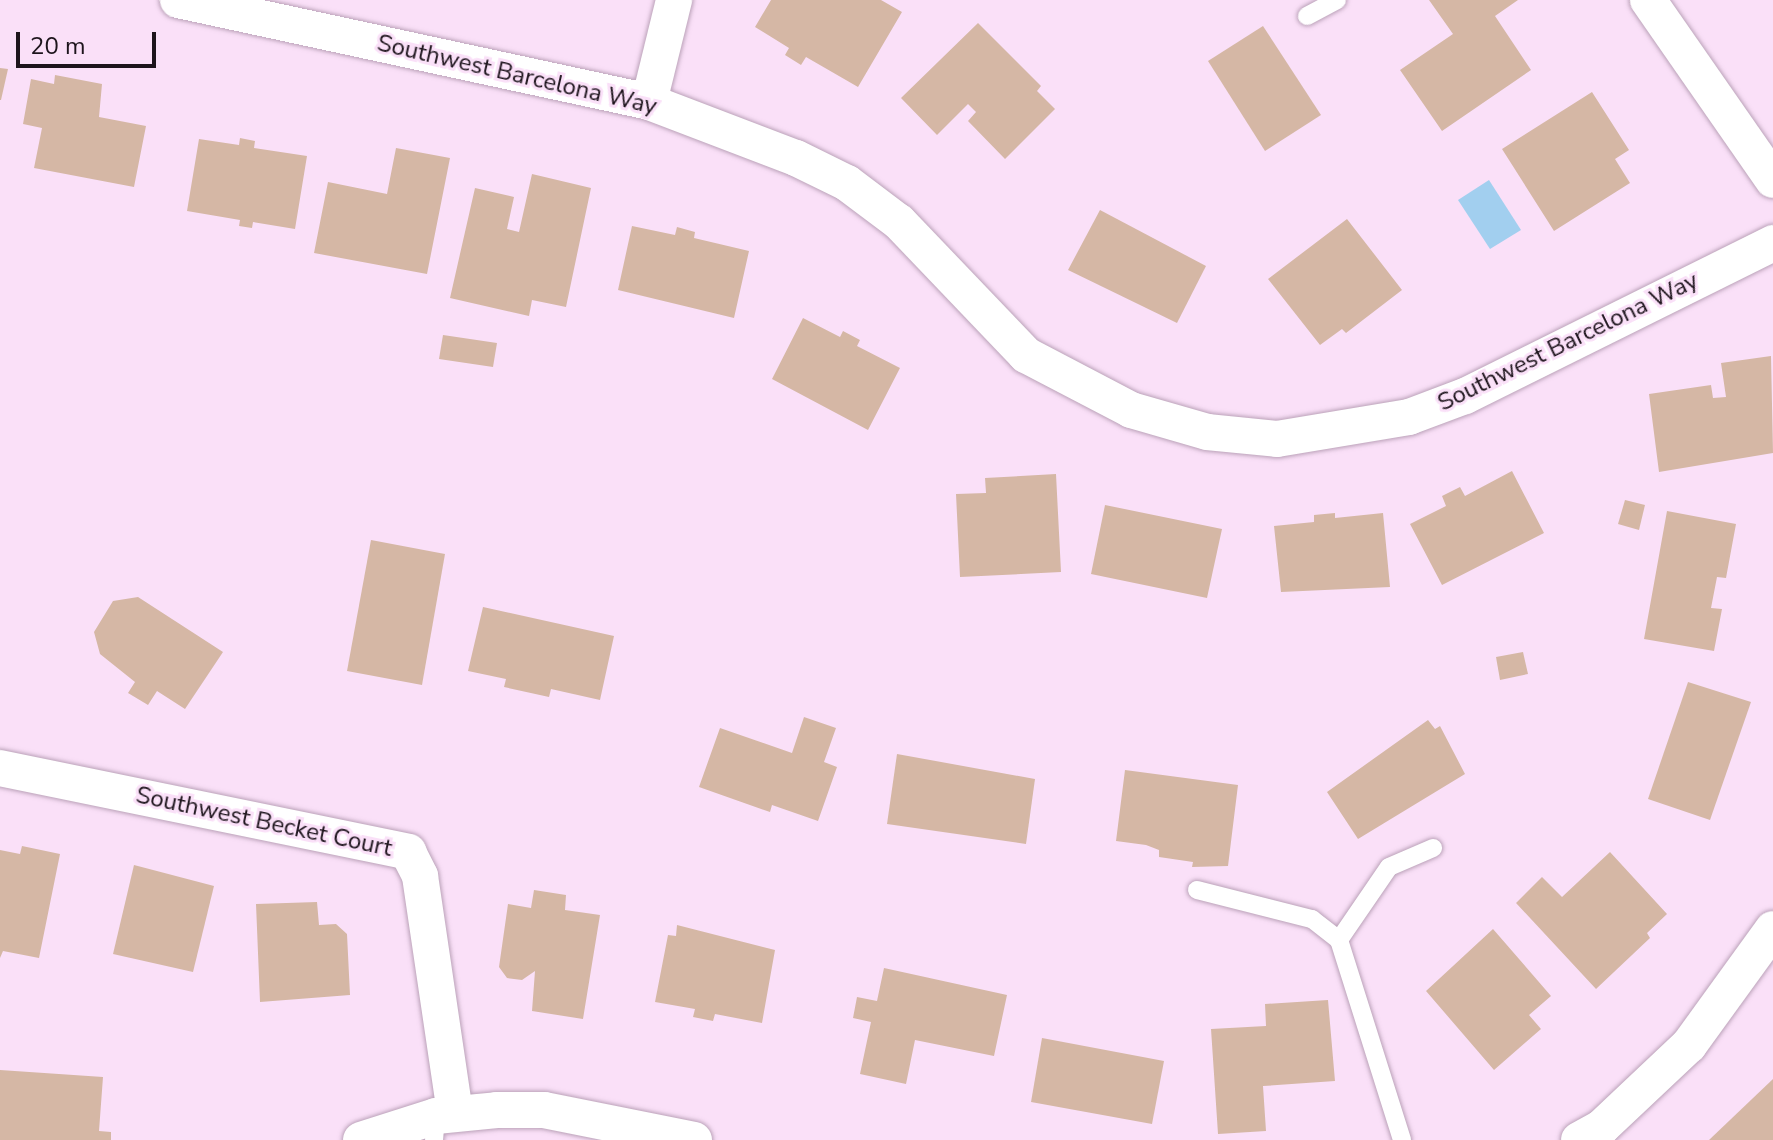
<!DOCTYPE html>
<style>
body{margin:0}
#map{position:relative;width:1773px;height:1140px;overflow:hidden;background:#fae0f8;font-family:"Nunito Sans",sans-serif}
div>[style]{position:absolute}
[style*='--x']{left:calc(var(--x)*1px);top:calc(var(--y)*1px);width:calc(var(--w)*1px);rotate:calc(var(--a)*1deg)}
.water>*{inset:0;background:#a2cfef}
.building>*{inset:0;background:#d5b7a5}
.roads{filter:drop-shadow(0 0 2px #bba2b9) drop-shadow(0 0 2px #bba2b9)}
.service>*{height:18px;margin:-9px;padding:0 9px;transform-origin:9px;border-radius:9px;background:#fff}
.minor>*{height:36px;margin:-18px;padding:0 18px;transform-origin:18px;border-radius:18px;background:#fff}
span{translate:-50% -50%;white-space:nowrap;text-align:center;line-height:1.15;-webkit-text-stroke:6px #fae0f8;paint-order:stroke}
.street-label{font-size:24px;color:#1d141c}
.scale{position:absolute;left:16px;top:32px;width:140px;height:36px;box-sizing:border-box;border:4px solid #1d141c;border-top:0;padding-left:10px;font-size:24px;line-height:28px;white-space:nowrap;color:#1d141c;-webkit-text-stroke:6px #fae0f8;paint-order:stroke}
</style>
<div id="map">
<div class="water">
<div style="clip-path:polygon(1489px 180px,1521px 230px,1490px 249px,1458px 200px)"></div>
</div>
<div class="building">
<div style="clip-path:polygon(771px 0,881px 0,902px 12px,858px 87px,806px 57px,801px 65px,785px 55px,789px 48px,755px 27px)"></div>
<div style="clip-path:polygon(1429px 0,1518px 0,1495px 16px,1531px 70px,1442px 131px,1400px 70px,1453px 34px)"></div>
<div style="clip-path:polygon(978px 23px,1041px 86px,1037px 91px,1055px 109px,1005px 159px,968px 121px,976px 112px,968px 104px,937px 135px,901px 98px)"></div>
<div style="clip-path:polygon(1263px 26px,1321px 115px,1265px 151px,1208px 61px)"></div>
<div style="clip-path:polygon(0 68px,8px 69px,1px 100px,0 100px)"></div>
<div style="clip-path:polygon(55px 75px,102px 84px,99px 117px,146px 126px,134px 187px,34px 168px,42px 128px,23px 124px,31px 79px,54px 84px)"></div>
<div style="clip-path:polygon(1592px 92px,1629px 150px,1615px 159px,1630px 183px,1554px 231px,1502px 149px)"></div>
<div style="clip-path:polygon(240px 138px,255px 141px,254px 148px,307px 156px,295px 229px,253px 222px,252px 228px,239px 226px,240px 220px,187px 211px,199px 139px,239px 145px)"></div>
<div style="clip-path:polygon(396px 148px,450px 158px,427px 274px,314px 253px,328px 182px,387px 194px)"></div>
<div style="clip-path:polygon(532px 174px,591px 188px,566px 307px,532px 300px,529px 316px,450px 298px,475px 188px,514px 197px,507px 229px,519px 232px)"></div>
<div style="clip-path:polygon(1100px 210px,1206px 266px,1177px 323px,1068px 270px)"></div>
<div style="clip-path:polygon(1347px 219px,1402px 290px,1346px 333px,1342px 329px,1320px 345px,1268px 279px)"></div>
<div style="clip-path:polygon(632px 226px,675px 235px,677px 227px,695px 232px,694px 238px,749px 251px,734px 318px,618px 290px)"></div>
<div style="clip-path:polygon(803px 318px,840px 337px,843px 331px,860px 340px,857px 346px,900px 368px,868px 430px,772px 379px)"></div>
<div style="clip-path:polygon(443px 335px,497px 343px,493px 367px,439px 359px)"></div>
<div style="clip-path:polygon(1771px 356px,1773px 453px,1659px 472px,1649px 394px,1711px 385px,1713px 398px,1726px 397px,1721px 363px)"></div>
<div style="clip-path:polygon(1512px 471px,1544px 533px,1442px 585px,1410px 524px,1446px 506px,1442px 496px,1460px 487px,1465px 496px)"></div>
<div style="clip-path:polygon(1056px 474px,1061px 572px,960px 577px,956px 494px,986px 493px,985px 478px)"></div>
<div style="clip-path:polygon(1625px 500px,1645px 505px,1639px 530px,1618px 524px)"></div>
<div style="clip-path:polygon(1105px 505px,1222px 529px,1207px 598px,1091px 574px)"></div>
<div style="clip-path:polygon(1667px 511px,1736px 524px,1726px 578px,1717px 577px,1711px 608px,1722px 609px,1714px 651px,1644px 639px)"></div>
<div style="clip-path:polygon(1335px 513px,1335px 518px,1383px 513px,1390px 587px,1281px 592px,1274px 526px,1314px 522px,1314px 515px)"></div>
<div style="clip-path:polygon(371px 540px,445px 554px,422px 685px,347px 671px)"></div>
<div style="clip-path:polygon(138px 597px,223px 652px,185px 709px,157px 691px,148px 705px,128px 693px,135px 682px,100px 654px,94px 632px,113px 601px)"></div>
<div style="clip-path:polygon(483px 607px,614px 636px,600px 700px,551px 689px,549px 697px,504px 687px,506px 679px,468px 671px)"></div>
<div style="clip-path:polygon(1523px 652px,1528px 674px,1500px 680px,1496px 657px)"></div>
<div style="clip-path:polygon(1688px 682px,1751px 702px,1710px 820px,1648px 799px)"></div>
<div style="clip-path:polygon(804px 717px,836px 728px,824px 762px,837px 767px,818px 821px,772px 805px,770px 812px,699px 787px,720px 728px,792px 753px)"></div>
<div style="clip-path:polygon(1428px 720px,1435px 729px,1440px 726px,1465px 774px,1358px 839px,1327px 792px)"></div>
<div style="clip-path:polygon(897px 754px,1035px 779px,1026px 844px,887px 824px)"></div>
<div style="clip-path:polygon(1125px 770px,1238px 785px,1228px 866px,1192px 867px,1193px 862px,1159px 857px,1159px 850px,1146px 845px,1116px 841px)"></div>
<div style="clip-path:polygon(22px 846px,60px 854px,39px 958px,3px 951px,0 958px,0 850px,20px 854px)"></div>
<div style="clip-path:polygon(1610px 852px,1667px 914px,1647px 933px,1650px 938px,1596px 989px,1516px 903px,1542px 877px,1562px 897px)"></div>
<div style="clip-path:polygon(134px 865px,214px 886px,193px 972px,113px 954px)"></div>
<div style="clip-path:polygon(534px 890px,566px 895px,565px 910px,600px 915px,583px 1019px,532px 1011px,535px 971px,522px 980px,507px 978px,499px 967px,508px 904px,531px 908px)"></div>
<div style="clip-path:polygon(317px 902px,319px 925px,336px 924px,347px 934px,350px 995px,260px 1002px,256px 904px)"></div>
<div style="clip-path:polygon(677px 925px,775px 950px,762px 1023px,715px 1014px,713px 1021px,693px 1017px,695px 1009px,655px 1002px,668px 935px,676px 936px)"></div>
<div style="clip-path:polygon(1493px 929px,1551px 996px,1529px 1015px,1541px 1029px,1494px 1070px,1426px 991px)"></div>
<div style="clip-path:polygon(884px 968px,1007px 995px,994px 1056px,915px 1040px,906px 1084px,860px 1074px,871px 1022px,853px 1018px,857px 997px,877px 1001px)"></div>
<div style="clip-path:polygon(1328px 1000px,1335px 1081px,1263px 1086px,1266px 1131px,1218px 1134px,1211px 1029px,1266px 1026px,1265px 1004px)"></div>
<div style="clip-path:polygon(1042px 1038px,1164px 1061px,1152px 1124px,1031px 1102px)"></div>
<div style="clip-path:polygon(0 1070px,103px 1077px,99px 1131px,111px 1132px,111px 1140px,0 1140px)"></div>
<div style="clip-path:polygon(1773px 1079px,1773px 1140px,1709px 1140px)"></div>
</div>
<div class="roads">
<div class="service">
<div style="--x:1307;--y:16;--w:34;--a:-28"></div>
<div style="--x:1197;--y:890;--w:119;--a:14.2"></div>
<div style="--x:1312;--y:919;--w:34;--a:38"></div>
<div style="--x:1339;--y:940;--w:210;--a:72.5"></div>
<div style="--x:1339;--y:940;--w:88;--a:-55.6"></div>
<div style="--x:1389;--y:867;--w:48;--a:-23.4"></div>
<div style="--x:434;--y:1140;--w:24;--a:-85"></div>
</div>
<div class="minor">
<div style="--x:178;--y:0;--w:482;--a:12.2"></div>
<div style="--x:649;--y:102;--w:157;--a:20.9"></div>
<div style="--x:796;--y:158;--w:57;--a:26.1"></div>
<div style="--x:847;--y:183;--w:65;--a:36.9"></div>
<div style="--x:899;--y:222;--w:184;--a:46.3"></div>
<div style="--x:1026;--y:355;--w:119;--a:27.6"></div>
<div style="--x:1131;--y:410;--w:79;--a:16.1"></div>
<div style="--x:1207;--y:432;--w:70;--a:5.7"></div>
<div style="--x:1277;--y:439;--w:134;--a:-9.5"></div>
<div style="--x:1409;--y:417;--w:60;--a:-20.6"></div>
<div style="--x:1465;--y:396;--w:344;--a:-26.4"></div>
<div style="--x:1648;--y:0;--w:219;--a:55.2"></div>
<div style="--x:649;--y:102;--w:105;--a:-76.2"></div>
<div style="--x:0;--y:768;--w:417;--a:11.6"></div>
<div style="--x:408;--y:852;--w:27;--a:63"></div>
<div style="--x:420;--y:876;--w:239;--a:81.6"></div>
<div style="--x:361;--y:1140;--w:79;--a:-17.7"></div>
<div style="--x:436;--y:1116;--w:61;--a:-5.6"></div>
<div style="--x:497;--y:1110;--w:47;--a:0"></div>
<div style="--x:544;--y:1110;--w:153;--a:11.3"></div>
<div style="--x:1579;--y:1140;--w:26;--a:-29"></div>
<div style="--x:1602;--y:1127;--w:120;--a:-43.3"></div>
<div style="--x:1689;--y:1045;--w:143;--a:-54.1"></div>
</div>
</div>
<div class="street-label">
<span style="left:517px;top:75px;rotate:13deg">Southwest Barcelona Way</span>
<span style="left:1568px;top:342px;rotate:-26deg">Southwest Barcelona Way</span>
<span style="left:264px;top:822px;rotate:12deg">Southwest Becket Court</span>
</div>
<div class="scale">20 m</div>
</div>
